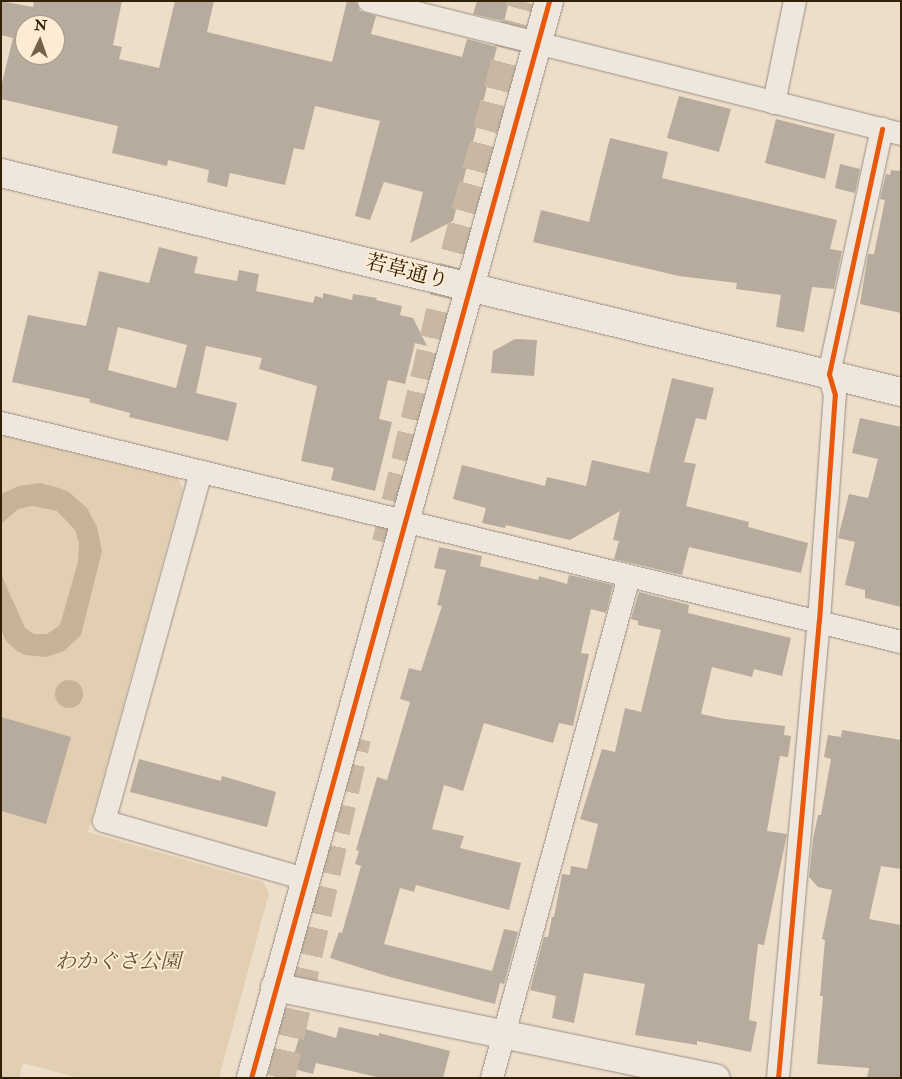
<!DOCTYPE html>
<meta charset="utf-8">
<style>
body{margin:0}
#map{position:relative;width:902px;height:1079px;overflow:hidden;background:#eddeca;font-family:"IM FELL Double Pica","Noto Serif JP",serif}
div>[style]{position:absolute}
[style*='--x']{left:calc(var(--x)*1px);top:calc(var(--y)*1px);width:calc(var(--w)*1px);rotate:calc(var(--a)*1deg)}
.green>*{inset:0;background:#e2ceb1}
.water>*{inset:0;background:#c7b295}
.round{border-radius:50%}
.building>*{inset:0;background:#b6ab9c}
.highway-tunnel>*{height:28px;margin-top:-14px;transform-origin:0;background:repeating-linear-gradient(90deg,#c8b8a3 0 28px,transparent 0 42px)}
.roads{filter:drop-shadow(0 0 1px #998e80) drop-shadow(0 0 1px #998e80)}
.street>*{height:22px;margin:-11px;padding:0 11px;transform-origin:11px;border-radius:11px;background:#efe7dd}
.secondary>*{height:28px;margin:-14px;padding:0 14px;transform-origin:14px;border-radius:14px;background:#efe7dd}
.cycleway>*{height:5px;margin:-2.5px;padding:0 2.5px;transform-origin:2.5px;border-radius:2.5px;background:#e8590c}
span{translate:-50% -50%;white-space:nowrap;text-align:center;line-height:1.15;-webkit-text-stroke:4px #fcecd3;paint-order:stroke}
.street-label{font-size:21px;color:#322007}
.park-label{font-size:21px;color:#645034;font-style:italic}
.frame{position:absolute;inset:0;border:2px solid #322007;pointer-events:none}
.north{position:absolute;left:15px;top:15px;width:50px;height:50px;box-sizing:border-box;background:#fcecd3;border:1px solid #ab9a81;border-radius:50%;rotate:3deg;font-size:14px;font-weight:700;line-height:20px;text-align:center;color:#322007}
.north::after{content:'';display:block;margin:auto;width:18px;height:22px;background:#73624b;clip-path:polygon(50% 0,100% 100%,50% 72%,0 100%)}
</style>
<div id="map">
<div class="green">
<div style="clip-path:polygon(1px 435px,177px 478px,183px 488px,88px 832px,263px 882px,269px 893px,219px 1078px,79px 1078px,23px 1063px,19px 1078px,1px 1078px)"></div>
</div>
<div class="water">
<div style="clip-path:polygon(40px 483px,59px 488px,69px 492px,87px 508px,97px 527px,102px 551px,81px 635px,64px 651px,46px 657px,25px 655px,17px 651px,6px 641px,1px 630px,1px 574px,25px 628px,34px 634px,47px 634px,60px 625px,78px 562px,79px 543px,75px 530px,57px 511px,32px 506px,18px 509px,1px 524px,1px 494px,19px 486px)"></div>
<div class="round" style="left:55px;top:680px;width:28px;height:28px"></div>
</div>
<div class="building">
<div style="clip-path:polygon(evenodd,1px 1px,33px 7px,34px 1px,122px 1px,113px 45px,122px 47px,119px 59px,159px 68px,175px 1px,214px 1px,207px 32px,332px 62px,347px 1px,356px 1px,360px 11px,376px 16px,371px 34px,462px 57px,467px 39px,497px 47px,453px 221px,410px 243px,423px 192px,384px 182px,370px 220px,355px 216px,380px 121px,315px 106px,304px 150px,294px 148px,285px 185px,230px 173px,227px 187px,207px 182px,209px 170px,168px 160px,167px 166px,112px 153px,118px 126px,1px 99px,1px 87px,13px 38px,1px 35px,1px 1px,25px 25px,55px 25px,55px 55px,25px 55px,25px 25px)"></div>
<div style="clip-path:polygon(477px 1px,509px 1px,504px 21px,473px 14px)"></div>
<div style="clip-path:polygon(679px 96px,731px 109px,719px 152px,667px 138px)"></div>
<div style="clip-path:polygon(776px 119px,835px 134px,825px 179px,765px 163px)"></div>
<div style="clip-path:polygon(610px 138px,668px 152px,662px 178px,837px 220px,830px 249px,842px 251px,834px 289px,812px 287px,804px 332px,776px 327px,781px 295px,736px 289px,737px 283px,679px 276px,533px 242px,541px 210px,589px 222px)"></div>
<div style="clip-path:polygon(840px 164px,860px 169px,855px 193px,835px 188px)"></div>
<div style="clip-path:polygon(891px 170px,901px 171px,901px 313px,860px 304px,868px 254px,874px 254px,885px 200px,880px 199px,886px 174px,890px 175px)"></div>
<div style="clip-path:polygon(evenodd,159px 247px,198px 257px,194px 273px,237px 281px,239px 270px,259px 274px,256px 291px,313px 303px,315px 296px,323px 298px,323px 293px,352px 300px,353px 294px,377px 298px,376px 300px,402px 306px,400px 315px,413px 318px,427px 346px,415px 343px,405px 384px,388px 380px,379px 419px,392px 422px,375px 491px,331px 480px,334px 468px,301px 461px,317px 386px,259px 369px,262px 358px,206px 346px,196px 393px,237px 403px,228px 441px,129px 417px,130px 413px,89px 402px,90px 399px,12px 382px,28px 315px,86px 326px,99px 271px,149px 283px,159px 247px,118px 327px,187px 345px,176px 388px,108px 370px,118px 327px)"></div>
<div style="clip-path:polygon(515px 339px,537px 340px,534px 376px,491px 373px,493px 351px)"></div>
<div style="clip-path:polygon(672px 378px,714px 388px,706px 420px,696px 418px,684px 462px,696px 464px,686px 506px,749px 522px,748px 527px,808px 543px,801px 573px,689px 547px,682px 575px,614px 559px,619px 541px,613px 540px,620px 511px,570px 540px,506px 525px,505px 528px,482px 523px,486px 508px,453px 499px,462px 465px,545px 486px,547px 477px,586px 486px,592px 460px,649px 473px)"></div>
<div style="clip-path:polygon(860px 418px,901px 427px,901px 607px,865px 598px,865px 590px,845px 585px,855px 542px,838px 538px,849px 494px,868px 498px,878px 459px,852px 453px)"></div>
<div style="clip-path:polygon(439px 547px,482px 556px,480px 566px,538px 580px,539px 576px,567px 584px,569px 575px,613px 585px,606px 613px,591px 609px,581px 653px,589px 654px,573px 726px,559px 723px,553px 743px,484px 723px,463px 791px,444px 785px,432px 829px,464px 836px,460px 848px,521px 863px,509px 910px,416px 885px,414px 892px,400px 888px,384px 944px,492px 971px,504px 929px,518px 932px,504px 984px,500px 983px,495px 1004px,390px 977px,330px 958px,339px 932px,342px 933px,361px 866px,355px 864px,359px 851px,356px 850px,377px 777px,387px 780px,410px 702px,400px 699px,409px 668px,421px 671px,442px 606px,437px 605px,446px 570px,434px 568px)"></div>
<div style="clip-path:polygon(639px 592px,689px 605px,688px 613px,791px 638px,782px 676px,754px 669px,752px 677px,712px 667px,701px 714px,725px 719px,785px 726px,784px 735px,791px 736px,788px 757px,780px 756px,767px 831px,787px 834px,764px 945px,758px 944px,749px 1020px,757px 1022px,751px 1052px,697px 1041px,697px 1045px,635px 1035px,645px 984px,584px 973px,574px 1023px,552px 1018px,556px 996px,530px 990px,544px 937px,548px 937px,552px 917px,554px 917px,562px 874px,570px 875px,571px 866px,587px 869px,598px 824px,580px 819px,602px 749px,615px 752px,625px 708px,641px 712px,661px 630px,638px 625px,638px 621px,631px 619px)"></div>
<div style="clip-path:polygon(1px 717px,71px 737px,46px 824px,1px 811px)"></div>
<div style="clip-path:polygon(842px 730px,901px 740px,901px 869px,881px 866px,869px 919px,901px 925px,901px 1078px,867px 1078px,869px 1068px,817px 1064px,823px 996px,820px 996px,825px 940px,822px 939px,832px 890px,818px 887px,809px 877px,813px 839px,818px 815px,821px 815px,831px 759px,824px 757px,828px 735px,841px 737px)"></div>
<div style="clip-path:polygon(139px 759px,221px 781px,222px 776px,276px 792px,267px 827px,130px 792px)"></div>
<div style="clip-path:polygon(339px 1027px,379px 1036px,379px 1033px,450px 1051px,443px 1078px,381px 1078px,316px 1063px,313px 1074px,290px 1068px,302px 1028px,336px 1038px)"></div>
</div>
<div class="highway-tunnel">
<div style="--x:386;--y:543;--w:257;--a:-76.9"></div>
<div style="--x:444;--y:293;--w:302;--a:-75.2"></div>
<div style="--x:281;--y:1078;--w:348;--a:-77.4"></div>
</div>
<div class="roads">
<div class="street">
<div style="--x:369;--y:1;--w:548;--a:14.04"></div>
<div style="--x:774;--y:103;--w:104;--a:-78.4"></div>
<div style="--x:1;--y:423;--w:926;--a:13.68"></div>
<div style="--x:201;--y:472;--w:362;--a:105.5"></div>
<div style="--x:104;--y:821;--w:209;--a:16.1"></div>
<div style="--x:492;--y:1078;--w:519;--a:-74.71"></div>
<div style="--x:778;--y:1078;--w:459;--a:-84.9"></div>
<div style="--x:819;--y:621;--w:227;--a:-86"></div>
<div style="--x:835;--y:395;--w:22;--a:-106"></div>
<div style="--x:829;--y:374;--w:251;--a:-77.8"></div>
</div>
<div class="secondary">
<div style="--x:1;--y:173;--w:926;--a:13.68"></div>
<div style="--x:275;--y:987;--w:450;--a:11.7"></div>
<div style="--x:251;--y:1078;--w:1117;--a:-74.53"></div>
</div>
</div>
<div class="cycleway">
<div style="--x:251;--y:1078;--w:1117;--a:-74.53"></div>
<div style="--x:778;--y:1078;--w:459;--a:-84.9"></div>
<div style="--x:819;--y:621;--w:227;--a:-86"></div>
<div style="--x:835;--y:395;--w:22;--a:-106"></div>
<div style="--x:829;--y:374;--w:251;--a:-77.8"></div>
</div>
<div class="street-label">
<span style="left:407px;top:272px;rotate:14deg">若草通り</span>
</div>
<div class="park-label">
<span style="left:118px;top:962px">わかぐさ公園</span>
</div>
<div class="frame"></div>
<div class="north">N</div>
</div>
